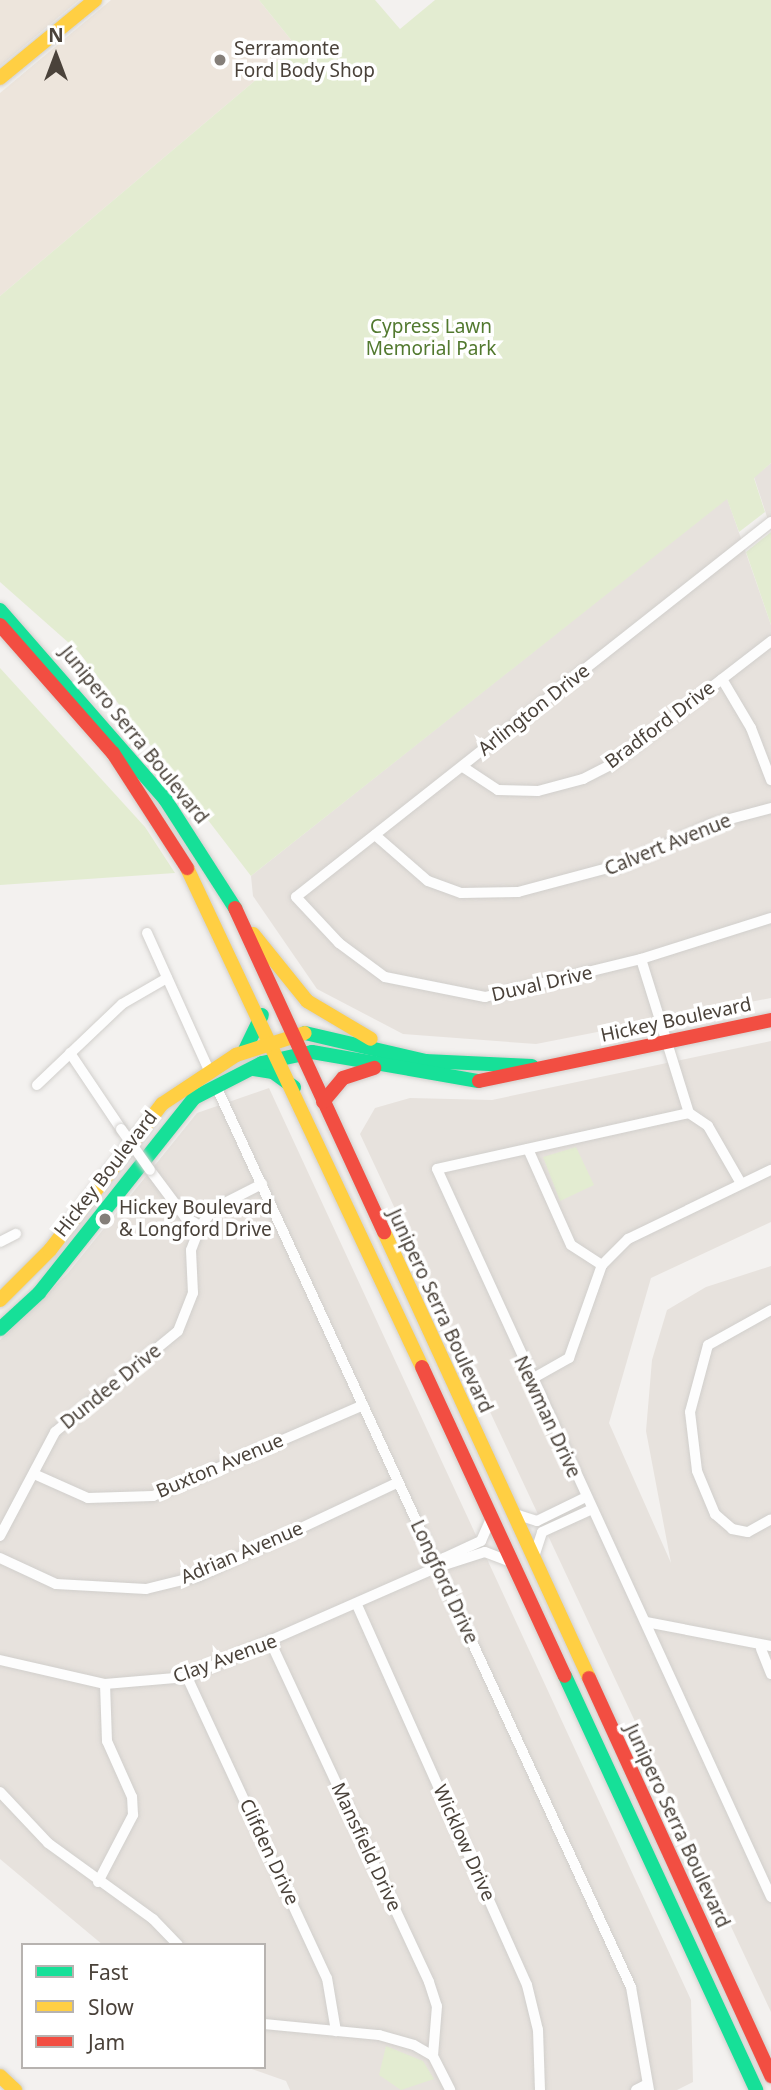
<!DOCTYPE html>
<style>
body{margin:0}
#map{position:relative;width:771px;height:2090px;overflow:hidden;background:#f3f1ef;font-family:"Noto Sans",sans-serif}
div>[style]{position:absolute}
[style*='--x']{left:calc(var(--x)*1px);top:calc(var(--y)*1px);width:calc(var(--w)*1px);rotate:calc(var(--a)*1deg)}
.residential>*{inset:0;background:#e7e2dd}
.commercial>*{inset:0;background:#ede5dc}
.green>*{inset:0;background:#e3ecd1}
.roads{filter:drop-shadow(0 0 2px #d1cfcc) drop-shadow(0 0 2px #d1cfcc)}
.street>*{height:10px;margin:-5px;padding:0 5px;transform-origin:5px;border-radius:5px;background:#fdfdfd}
.fast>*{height:14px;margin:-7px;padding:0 7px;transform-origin:7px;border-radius:7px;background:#16e098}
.slow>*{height:14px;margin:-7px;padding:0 7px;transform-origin:7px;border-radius:7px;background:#ffcf43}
.jam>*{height:14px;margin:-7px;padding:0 7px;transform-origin:7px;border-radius:7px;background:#f24e42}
.bridges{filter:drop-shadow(0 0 2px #d1cfcc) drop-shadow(0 0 2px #d1cfcc)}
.street-bridge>*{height:10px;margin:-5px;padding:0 5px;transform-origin:5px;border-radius:5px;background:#fdfdfd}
.dots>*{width:19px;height:19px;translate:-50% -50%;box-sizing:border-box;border:4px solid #fff;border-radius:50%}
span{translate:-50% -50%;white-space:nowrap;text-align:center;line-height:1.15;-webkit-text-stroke:7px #fff;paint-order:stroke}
.poi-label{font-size:19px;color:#4a423a}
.left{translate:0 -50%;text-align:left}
.park-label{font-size:19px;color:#52792f}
.street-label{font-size:19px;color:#4a423a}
.legend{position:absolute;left:21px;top:1943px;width:245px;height:126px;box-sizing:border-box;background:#fff;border:2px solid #b7b3b0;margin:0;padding:9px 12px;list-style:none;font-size:21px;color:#4a423a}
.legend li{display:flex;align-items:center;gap:14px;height:35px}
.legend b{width:35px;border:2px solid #b7b3b0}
.north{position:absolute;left:21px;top:21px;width:70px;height:70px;-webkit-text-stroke:5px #fff;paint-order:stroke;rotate:0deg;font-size:19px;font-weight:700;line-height:28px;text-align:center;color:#4a423a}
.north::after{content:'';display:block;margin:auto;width:24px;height:32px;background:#4a423a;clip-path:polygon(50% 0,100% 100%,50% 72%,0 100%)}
</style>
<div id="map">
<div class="residential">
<div style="clip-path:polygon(771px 463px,771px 529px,754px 477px)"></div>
<div style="clip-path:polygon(727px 498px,771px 625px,771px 998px,536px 1044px,403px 1034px,317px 989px,253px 896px,251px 876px)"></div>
<div style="clip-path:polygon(771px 1041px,771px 1222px,651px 1278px,609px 1423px,671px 1563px,646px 1431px,652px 1360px,667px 1310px,706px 1287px,771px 1266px,771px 2012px,360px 1134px,375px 1108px,410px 1098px,492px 1100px)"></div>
<div style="clip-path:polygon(269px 1088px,691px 2000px,693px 2082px,677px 2090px,290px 2090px,286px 2081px,246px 2067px,264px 2067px,264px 1945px,103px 1945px,0 1859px,0 1340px,68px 1273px,197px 1113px)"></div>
</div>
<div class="commercial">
<div style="clip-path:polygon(0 0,79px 0,0 66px)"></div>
<div style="clip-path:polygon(111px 0,259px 0,296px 46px,0 296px,0 93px)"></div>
</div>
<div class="green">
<div style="clip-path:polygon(259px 0,375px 0,400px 29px,435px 0,771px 0,771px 463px,754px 478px,765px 512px,739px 532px,727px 499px,251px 876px,78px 651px,0 582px,0 296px,296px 46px)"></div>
<div style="clip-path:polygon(771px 532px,771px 625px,746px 552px)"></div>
<div style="clip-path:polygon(0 668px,145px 827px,175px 873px,0 885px)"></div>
<div style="clip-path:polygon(576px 1147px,594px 1185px,560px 1201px,543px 1157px)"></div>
<div style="clip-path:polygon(386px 2046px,423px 2061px,434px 2079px,401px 2090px,379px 2075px)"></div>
</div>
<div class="roads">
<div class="street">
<div style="--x:771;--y:522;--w:605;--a:141.71"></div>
<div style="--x:296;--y:897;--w:63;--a:46.9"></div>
<div style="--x:339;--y:943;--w:57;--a:36.5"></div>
<div style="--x:385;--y:977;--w:102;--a:11.3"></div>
<div style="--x:485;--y:997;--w:161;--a:-13.7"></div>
<div style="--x:641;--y:959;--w:136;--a:-17.5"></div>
<div style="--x:722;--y:679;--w:57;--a:59.4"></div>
<div style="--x:751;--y:728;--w:56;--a:69"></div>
<div style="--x:463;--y:767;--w:42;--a:33.3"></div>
<div style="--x:498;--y:790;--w:40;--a:1.4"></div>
<div style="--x:538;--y:791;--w:47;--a:-14.9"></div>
<div style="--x:583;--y:779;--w:33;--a:-27"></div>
<div style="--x:612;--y:764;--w:201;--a:-37.7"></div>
<div style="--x:375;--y:835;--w:70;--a:41"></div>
<div style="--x:428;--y:881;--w:35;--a:20"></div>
<div style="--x:461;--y:893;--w:57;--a:-1"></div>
<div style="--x:518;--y:892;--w:113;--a:-14.9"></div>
<div style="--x:627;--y:863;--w:93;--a:-24.9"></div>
<div style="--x:711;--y:824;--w:62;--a:-14.9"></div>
<div style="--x:147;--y:933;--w:150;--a:65.7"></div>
<div style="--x:641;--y:959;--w:161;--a:72.7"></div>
<div style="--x:689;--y:1113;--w:23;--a:34"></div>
<div style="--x:708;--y:1126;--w:62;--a:60.1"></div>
<div style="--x:70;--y:1053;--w:92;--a:56.1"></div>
<div style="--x:37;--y:1085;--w:117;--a:-43.6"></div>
<div style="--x:122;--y:1004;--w:52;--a:-30"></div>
<div style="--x:216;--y:1086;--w:992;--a:65.27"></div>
<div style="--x:631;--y:1987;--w:105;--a:80.1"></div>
<div style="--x:689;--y:1113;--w:258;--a:167.5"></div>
<div style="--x:437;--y:1169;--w:801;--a:65.35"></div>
<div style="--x:528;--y:1149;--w:105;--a:65.9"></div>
<div style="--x:571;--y:1245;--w:37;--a:33"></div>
<div style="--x:150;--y:1170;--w:59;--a:53.3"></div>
<div style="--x:185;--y:1217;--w:17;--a:31"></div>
<div style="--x:0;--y:1242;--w:18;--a:-27"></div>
<div style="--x:771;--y:1310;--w:72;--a:150.9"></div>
<div style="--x:708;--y:1345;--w:69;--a:105"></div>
<div style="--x:690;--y:1412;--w:59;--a:83.2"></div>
<div style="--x:697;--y:1471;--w:47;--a:67.3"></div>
<div style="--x:715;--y:1514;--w:23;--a:41"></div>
<div style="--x:732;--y:1529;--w:16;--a:11"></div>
<div style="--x:748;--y:1532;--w:26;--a:-29"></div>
<div style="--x:530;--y:1380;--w:45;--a:-29.4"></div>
<div style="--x:569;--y:1358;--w:99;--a:-70.5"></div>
<div style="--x:602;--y:1265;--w:37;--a:-45"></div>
<div style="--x:628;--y:1239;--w:159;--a:-25.8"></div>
<div style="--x:34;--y:1474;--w:59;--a:24"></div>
<div style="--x:88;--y:1498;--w:65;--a:-1.8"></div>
<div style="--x:153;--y:1496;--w:229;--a:-23.4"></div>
<div style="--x:515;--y:1514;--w:23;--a:18"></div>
<div style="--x:537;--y:1521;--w:52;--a:-26.1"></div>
<div style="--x:0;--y:1536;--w:118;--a:-62.1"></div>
<div style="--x:55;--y:1432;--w:159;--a:-39.4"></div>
<div style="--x:178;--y:1331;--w:41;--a:-68.5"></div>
<div style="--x:193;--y:1293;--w:43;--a:-92.7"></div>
<div style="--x:191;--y:1250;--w:26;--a:-69"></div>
<div style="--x:200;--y:1226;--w:23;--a:-50"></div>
<div style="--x:215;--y:1208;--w:53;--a:-27.1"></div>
<div style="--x:534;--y:1557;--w:26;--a:-72"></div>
<div style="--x:542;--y:1532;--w:53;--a:-24.6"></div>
<div style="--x:0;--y:1558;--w:62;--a:24.9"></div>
<div style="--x:56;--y:1584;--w:90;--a:3.2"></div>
<div style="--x:146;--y:1589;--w:55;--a:-13.8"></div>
<div style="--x:199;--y:1576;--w:219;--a:-25.2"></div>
<div style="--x:438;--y:1567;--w:11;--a:-56"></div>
<div style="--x:444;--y:1558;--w:41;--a:-24.7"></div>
<div style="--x:481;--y:1541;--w:24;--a:-66"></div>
<div style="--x:357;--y:1605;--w:416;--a:65.9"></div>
<div style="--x:527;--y:1985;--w:46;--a:76.3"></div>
<div style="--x:538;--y:2030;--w:60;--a:88.1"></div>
<div style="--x:646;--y:1622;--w:127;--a:10.9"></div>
<div style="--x:271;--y:1643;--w:374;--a:65"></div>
<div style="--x:429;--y:1982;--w:25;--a:72"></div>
<div style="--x:437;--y:2006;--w:50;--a:94.6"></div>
<div style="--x:761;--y:1649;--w:27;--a:68"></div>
<div style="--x:0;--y:1660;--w:108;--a:12.9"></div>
<div style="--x:105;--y:1684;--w:82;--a:-4.9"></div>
<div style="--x:187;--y:1677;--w:274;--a:-23.7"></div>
<div style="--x:438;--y:1567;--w:49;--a:-17.7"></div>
<div style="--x:485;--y:1552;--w:26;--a:21"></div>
<div style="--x:187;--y:1677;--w:332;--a:65.1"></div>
<div style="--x:327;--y:1978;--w:54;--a:80.4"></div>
<div style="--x:0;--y:1792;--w:70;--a:46.7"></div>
<div style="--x:48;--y:1843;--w:130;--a:35.9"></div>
<div style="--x:153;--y:1919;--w:36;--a:46"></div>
<div style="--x:98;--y:1882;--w:76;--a:-62.4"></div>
<div style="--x:133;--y:1815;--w:18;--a:-93"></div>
<div style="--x:132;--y:1797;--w:61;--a:-114.1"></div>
<div style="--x:107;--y:1741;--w:57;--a:-92"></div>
<div style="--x:264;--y:2024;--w:116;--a:5.5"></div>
<div style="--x:379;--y:2035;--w:36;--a:16"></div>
<div style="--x:414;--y:2045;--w:22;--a:30"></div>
<div style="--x:433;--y:2056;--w:38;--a:63"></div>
<div style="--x:636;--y:2090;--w:11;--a:-27"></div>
</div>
<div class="fast">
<div style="--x:0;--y:610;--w:251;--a:48.9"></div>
<div style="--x:165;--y:799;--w:130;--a:57.3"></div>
<div style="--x:305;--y:1033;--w:123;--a:13.1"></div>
<div style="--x:425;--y:1061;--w:107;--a:2.7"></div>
<div style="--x:244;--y:1052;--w:41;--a:-64.1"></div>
<div style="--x:254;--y:1069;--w:19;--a:9"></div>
<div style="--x:273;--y:1072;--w:26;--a:36"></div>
<div style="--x:0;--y:1329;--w:53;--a:-42.7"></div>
<div style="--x:39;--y:1293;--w:249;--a:-51.5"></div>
<div style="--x:194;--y:1098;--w:76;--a:-27.2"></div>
<div style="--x:262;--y:1063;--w:51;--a:-12.4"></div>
<div style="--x:312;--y:1052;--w:169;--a:9.9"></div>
<div style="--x:565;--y:1676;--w:456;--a:65.2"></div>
</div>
<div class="slow">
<div style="--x:0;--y:78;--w:123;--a:-39.4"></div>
<div style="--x:187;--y:868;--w:552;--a:64.78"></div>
<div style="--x:253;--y:934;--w:86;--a:51.1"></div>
<div style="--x:307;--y:1001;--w:74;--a:30.7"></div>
<div style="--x:384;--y:1232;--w:491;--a:65.3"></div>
<div style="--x:0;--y:1300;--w:71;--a:-45"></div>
<div style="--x:50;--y:1250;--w:184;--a:-52.5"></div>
<div style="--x:162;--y:1104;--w:89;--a:-33.5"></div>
<div style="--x:236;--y:1055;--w:72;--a:-17.7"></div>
<div style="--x:0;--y:2076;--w:21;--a:43"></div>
</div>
<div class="jam">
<div style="--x:0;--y:625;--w:171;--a:48.6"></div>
<div style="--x:113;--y:753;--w:137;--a:57.2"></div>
<div style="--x:235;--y:908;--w:357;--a:65.3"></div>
<div style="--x:479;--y:1081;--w:298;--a:-11.8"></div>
<div style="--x:323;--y:1102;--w:31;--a:-50"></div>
<div style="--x:343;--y:1078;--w:33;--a:-18"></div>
<div style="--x:422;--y:1367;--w:340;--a:65.2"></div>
<div style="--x:589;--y:1678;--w:438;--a:65.4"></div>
</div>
</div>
<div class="bridges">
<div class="street-bridge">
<div style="--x:121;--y:1129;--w:50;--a:54.7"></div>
</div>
</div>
<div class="dots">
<div style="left:220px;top:60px;background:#857f79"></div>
<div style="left:105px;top:1219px;background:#857f79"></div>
</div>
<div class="poi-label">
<span class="left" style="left:234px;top:60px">Serramonte<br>Ford Body Shop</span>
<span class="left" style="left:119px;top:1219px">Hickey Boulevard<br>&amp; Longford Drive</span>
</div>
<div class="park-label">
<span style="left:431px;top:338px">Cypress Lawn<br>Memorial Park</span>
</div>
<div class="street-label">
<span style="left:534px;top:710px;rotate:-38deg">Arlington Drive</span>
<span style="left:660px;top:725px;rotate:-37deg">Bradford Drive</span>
<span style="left:134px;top:735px;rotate:51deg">Junipero Serra Boulevard</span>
<span style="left:668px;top:845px;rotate:-22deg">Calvert Avenue</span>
<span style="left:542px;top:984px;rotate:-13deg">Duval Drive</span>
<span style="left:676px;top:1020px;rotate:-12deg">Hickey Boulevard</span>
<span style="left:106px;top:1174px;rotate:-52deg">Hickey Boulevard</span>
<span style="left:440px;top:1311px;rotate:65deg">Junipero Serra Boulevard</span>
<span style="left:111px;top:1387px;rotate:-39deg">Dundee Drive</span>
<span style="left:547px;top:1417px;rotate:65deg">Newman Drive</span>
<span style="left:220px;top:1466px;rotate:-23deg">Buxton Avenue</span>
<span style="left:242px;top:1553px;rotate:-23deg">Adrian Avenue</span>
<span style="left:444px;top:1582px;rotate:65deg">Longford Drive</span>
<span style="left:225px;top:1659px;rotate:-20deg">Clay Avenue</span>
<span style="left:677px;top:1826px;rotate:65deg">Junipero Serra Boulevard</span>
<span style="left:464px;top:1843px;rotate:66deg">Wicklow Drive</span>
<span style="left:366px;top:1847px;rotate:65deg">Mansfield Drive</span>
<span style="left:269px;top:1852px;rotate:65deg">Clifden Drive</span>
</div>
<ul class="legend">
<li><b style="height:9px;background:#16e098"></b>Fast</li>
<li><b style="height:9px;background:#ffcf43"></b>Slow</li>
<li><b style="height:9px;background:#f24e42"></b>Jam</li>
</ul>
<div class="north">N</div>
</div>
